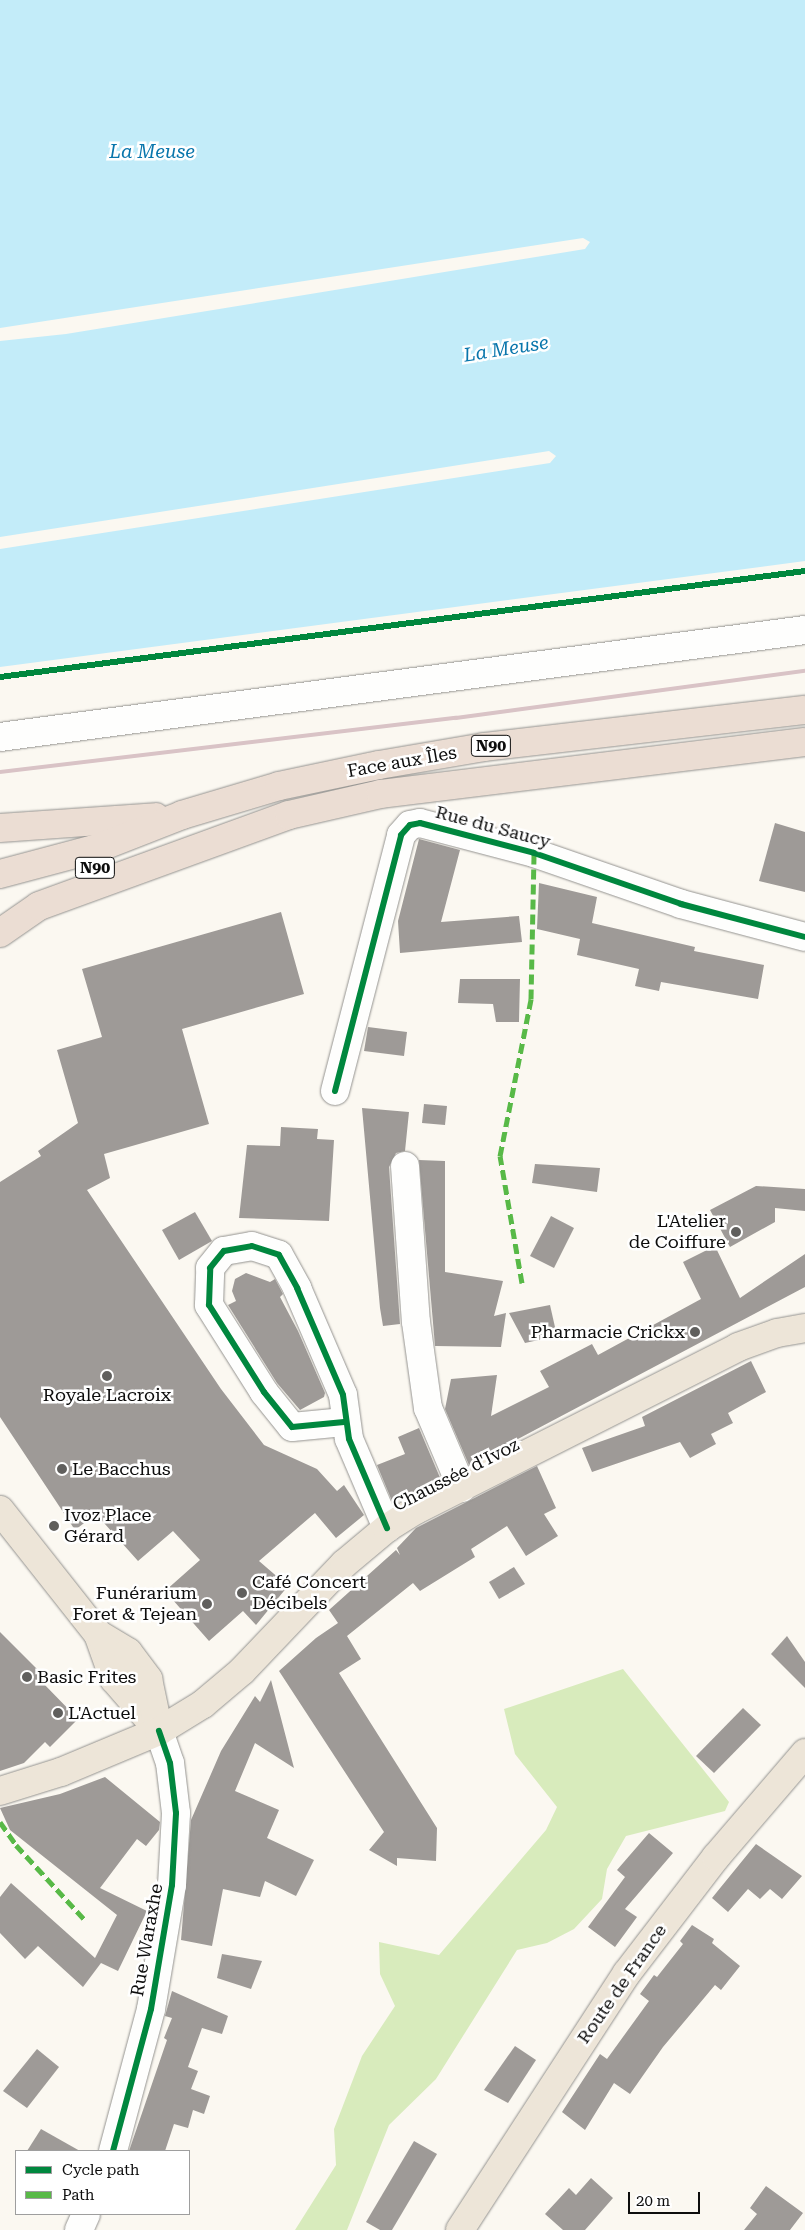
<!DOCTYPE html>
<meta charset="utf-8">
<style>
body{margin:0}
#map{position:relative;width:805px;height:2230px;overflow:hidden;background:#fbf8f1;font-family:"Roboto Serif",serif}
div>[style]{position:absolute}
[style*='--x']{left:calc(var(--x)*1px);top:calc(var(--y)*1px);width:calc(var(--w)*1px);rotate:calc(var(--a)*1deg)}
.forest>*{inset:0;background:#d8ebbc}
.water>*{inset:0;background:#c3ecf9}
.building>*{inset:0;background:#9e9a97}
.roads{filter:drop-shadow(0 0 1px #949390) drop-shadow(0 0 1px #949390)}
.minor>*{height:28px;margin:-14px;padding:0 14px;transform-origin:14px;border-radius:14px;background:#fefefd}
.major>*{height:28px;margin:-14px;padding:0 14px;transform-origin:14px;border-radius:14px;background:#ede5d8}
.highway>*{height:28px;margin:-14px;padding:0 14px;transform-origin:14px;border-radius:14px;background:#ebddd3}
.rail>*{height:4px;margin:-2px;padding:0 2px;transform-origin:2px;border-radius:2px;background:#d9c3c6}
.quiet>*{height:5px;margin-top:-2.5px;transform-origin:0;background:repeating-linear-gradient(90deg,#58b947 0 10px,transparent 0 15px)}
.cycleway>*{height:6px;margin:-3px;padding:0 3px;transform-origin:3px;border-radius:3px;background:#00873e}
.dots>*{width:14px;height:14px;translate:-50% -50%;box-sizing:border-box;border:2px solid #fff;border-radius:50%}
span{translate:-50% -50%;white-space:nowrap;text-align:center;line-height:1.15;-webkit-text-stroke:5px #fff;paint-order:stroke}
.shield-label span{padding:1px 4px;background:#fff;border:1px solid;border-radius:4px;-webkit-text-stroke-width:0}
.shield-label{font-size:16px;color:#0d0d0d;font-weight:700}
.street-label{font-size:18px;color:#0d0d0d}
.poi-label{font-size:18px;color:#0d0d0d}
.right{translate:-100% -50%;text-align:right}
.left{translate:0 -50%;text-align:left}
.water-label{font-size:19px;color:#0976ac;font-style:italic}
.legend{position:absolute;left:15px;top:2150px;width:175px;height:65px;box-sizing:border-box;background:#fff;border:1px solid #9e9e9e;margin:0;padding:6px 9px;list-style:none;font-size:15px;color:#0d0d0d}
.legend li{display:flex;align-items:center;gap:10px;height:25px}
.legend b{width:25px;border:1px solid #9e9e9e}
.scale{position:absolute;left:628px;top:2192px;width:72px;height:22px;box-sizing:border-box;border:2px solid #0d0d0d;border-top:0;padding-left:6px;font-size:15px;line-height:18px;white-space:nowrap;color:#0d0d0d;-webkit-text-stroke:4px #fff;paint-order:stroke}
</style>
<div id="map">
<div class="forest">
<div style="clip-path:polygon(623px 1669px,729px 1802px,725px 1811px,626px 1836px,607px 1869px,602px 1899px,574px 1929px,547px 1943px,517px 1950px,436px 2079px,389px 2125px,347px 2230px,295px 2230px,336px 2165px,334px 2129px,362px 2056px,395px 2006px,380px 1974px,379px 1942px,439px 1955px,546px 1830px,557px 1807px,515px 1754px,504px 1709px)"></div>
</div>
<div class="water">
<div style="clip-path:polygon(0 0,805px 0,805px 561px,0 667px,0 549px,550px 463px,556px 456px,549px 451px,0 537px,0 341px,66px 334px,585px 249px,590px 242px,583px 238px,0 328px)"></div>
</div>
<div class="building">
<div style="clip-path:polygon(775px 823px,805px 832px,805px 892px,759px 881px)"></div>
<div style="clip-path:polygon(419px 839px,460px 850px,441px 922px,519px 916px,522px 942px,400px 953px,398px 921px)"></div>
<div style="clip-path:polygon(539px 883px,597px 897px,592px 923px,695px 947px,694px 951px,764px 965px,758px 999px,661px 982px,659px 991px,635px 986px,639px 969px,577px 955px,580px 939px,537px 929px)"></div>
<div style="clip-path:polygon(281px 912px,304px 994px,182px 1029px,209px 1124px,104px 1154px,110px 1178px,87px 1190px,221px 1389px,264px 1445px,317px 1469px,337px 1491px,344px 1485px,364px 1515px,336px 1538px,315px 1513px,259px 1561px,288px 1586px,256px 1625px,243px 1611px,209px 1641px,165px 1591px,200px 1560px,173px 1531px,138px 1561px,96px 1514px,75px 1530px,0 1417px,0 1182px,41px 1156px,38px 1151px,78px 1123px,57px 1050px,102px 1037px,82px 969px)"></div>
<div style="clip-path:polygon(460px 979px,520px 979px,519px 1022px,496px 1022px,493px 1004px,458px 1003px)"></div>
<div style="clip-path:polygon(368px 1027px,407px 1032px,404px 1056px,364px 1051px)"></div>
<div style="clip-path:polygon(424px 1104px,447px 1106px,445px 1125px,422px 1123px)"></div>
<div style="clip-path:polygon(362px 1108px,409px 1112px,405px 1151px,396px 1153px,389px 1167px,400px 1324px,383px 1326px,380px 1308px)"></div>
<div style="clip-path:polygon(281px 1127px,318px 1129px,317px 1139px,334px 1140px,329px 1221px,239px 1218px,247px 1145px,280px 1146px)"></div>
<div style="clip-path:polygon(419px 1160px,445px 1161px,445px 1272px,503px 1281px,494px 1316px,506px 1313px,501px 1347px,435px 1346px)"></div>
<div style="clip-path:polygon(535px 1164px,600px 1168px,597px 1192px,532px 1183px)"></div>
<div style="clip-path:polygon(756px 1186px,805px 1189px,805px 1211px,775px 1208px,775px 1222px,730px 1247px,710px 1210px)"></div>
<div style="clip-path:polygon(195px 1212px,212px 1241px,179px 1260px,162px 1230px)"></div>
<div style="clip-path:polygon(551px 1216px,574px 1228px,554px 1268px,530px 1256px)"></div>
<div style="clip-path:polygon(715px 1246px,740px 1298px,805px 1254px,805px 1287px,469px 1465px,445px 1409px,451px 1379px,497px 1375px,491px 1416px,549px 1387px,540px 1371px,592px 1344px,598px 1355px,701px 1299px,683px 1262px)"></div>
<div style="clip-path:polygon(246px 1273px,270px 1282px,275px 1279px,283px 1294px,280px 1297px,298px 1331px,325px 1393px,324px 1397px,300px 1410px,277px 1383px,228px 1305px,236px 1301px,232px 1291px,235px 1279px)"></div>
<div style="clip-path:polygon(550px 1305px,557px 1336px,525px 1343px,509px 1313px)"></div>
<div style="clip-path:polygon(751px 1361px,766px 1392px,728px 1413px,733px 1423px,711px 1434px,716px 1444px,690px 1458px,680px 1442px,592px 1472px,582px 1448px,645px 1426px,642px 1417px)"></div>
<div style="clip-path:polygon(419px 1428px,441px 1480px,406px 1498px,392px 1501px,377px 1465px,405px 1454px,398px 1437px)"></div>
<div style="clip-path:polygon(537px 1466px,556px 1508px,544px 1514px,558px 1536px,526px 1556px,507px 1526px,471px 1549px,475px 1557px,420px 1591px,413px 1583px,347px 1636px,361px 1659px,339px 1673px,437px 1828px,436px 1861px,397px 1858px,397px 1866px,369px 1850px,384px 1832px,279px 1671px,316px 1638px,338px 1623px,329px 1610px,396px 1550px,400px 1555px,397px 1548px,416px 1528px)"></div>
<div style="clip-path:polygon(514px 1567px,525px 1584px,499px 1599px,489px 1582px)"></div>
<div style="clip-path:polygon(0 1632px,46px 1678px,42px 1682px,78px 1719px,50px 1747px,45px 1742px,24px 1763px,0 1771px)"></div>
<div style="clip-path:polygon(787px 1636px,805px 1662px,805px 1688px,771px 1654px)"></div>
<div style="clip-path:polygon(271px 1680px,294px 1768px,255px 1743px,235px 1791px,279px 1810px,267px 1838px,314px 1860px,296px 1896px,265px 1881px,260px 1897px,223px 1889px,212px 1946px,181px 1940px,191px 1820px,221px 1751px,255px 1696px,260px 1702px)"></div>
<div style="clip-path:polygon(743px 1708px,761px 1725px,714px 1773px,696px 1756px)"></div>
<div style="clip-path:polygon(105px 1777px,160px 1822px,159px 1830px,146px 1846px,137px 1839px,100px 1888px,147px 1911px,118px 1971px,101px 1963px,83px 1987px,38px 1946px,25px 1959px,0 1933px,0 1897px,11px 1883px,95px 1958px,117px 1915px,10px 1830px,0 1808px,60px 1794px)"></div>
<div style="clip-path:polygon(649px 1833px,673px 1853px,625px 1909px,637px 1917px,615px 1947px,588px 1927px,625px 1877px,617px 1870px)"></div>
<div style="clip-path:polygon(756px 1844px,802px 1876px,782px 1899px,770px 1889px,760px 1899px,748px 1889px,728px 1912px,712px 1898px)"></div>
<div style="clip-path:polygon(692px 1925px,714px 1939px,712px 1943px,740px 1966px,721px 1990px,715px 1985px,663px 2047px,630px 2094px,614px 2083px,585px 2130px,562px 2112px,600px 2054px,607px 2059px,649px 2001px,640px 1994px,654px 1975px,657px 1977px,683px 1944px,680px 1941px)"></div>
<div style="clip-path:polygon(222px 1954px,262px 1961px,251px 1989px,217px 1978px)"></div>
<div style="clip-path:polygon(172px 1991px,228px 2016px,222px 2034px,202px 2028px,188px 2067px,198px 2071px,191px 2089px,210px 2096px,204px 2114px,193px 2110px,188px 2128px,174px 2124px,165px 2151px,129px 2151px,167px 2040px,164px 2038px,172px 2018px,165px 2016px)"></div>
<div style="clip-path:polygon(515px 2046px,536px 2060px,508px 2103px,484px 2090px)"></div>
<div style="clip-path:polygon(37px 2049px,59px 2067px,27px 2108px,3px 2091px)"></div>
<div style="clip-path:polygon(41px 2129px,80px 2151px,27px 2151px)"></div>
<div style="clip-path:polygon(414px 2141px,437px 2154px,392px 2230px,380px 2230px,366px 2222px)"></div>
<div style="clip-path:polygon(591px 2178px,613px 2198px,585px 2230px,563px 2230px,545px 2214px,569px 2188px,576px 2195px)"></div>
<div style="clip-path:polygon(766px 2186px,803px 2213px,790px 2230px,744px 2230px,757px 2214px,750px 2208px)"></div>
</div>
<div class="roads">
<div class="minor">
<div style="--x:0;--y:737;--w:812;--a:-7.57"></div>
<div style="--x:335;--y:1091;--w:264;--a:-75.5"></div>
<div style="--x:401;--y:835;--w:13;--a:-48"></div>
<div style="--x:410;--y:825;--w:10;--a:-11"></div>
<div style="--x:420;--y:823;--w:118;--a:14.7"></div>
<div style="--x:534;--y:853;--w:156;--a:19.1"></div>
<div style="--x:681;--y:904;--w:128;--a:14.9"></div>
<div style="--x:405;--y:1166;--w:156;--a:86"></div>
<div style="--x:416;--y:1322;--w:87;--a:82.1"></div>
<div style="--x:428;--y:1408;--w:87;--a:67"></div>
<div style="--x:344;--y:1422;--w:52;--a:174.5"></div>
<div style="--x:292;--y:1427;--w:45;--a:-128.7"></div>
<div style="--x:264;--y:1392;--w:103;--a:-122.3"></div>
<div style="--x:209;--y:1305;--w:37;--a:-88"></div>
<div style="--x:210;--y:1268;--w:22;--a:-51"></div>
<div style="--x:224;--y:1251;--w:28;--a:-10"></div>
<div style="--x:252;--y:1246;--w:28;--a:18"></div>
<div style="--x:279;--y:1255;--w:38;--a:61"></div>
<div style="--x:297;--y:1288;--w:116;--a:66.7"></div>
<div style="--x:343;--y:1395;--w:44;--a:82.2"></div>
<div style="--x:349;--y:1439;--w:97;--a:66.9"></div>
<div style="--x:113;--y:2151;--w:147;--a:-75"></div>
<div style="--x:151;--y:2009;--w:126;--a:-80.4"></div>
<div style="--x:172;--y:1885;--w:72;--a:-86.8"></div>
<div style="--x:176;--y:1813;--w:50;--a:-96.8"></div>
<div style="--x:170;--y:1763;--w:34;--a:-109"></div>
<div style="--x:79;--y:2230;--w:17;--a:-66"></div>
</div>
<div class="major">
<div style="--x:0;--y:1510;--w:158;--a:51.7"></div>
<div style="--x:98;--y:1634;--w:48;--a:70.4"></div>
<div style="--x:114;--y:1679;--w:69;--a:49.1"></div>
<div style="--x:98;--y:1634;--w:35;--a:31"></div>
<div style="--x:128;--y:1652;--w:34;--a:53"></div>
<div style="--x:148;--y:1679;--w:53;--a:78.1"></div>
<div style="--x:0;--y:1791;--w:64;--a:-17.3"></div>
<div style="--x:61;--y:1772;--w:106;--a:-22.7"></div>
<div style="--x:159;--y:1731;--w:52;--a:-31.5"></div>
<div style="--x:203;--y:1704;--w:51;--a:-40.2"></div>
<div style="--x:242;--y:1671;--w:148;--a:-46.4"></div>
<div style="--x:344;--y:1564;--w:56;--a:-39.9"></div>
<div style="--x:387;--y:1528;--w:34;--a:-32"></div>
<div style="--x:416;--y:1510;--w:361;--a:-26.8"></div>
<div style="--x:738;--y:1347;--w:41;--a:-19.7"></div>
<div style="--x:777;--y:1333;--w:28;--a:-10"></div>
<div style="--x:460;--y:2230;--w:306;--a:-57"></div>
<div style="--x:627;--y:1973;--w:146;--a:-52.5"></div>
<div style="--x:716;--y:1857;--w:137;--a:-49.4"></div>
</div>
<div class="highway">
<div style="--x:0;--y:828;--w:156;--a:-4"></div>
<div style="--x:0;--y:874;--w:101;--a:-14.9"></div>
<div style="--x:98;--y:848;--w:90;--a:-21.4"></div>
<div style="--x:182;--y:815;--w:101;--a:-16.6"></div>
<div style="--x:279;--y:786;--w:102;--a:-11.9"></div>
<div style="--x:379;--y:765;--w:107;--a:-9.7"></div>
<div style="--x:484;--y:747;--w:323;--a:-6.6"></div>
<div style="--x:0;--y:933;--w:47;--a:-34.7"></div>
<div style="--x:39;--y:906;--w:266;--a:-20"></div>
<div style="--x:289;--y:815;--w:94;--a:-12.9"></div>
<div style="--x:381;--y:794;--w:427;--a:-7"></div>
</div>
</div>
<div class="rail">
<div style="--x:0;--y:772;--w:459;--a:-6.8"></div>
<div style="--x:456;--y:718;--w:352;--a:-7.7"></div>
</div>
<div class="quiet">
<div style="--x:522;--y:1283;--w:129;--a:-99.8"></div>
<div style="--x:500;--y:1156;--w:160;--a:-78.8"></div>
<div style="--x:531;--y:999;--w:146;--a:-88.8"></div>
<div style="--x:0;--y:1822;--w:28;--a:55"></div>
<div style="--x:16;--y:1845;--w:100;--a:47.4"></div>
</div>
<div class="cycleway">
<div style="--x:0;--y:677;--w:812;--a:-7.5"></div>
<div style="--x:335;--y:1091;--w:264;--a:-75.5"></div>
<div style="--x:401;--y:835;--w:13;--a:-48"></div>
<div style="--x:410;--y:825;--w:10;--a:-11"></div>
<div style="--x:420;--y:823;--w:118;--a:14.7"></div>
<div style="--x:534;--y:853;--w:156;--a:19.1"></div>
<div style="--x:681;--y:904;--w:128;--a:14.9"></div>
<div style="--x:344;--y:1422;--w:52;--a:174.5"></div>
<div style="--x:292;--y:1427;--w:45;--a:-128.7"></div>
<div style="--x:264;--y:1392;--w:103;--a:-122.3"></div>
<div style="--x:209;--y:1305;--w:37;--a:-88"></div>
<div style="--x:210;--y:1268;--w:22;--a:-51"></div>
<div style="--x:224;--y:1251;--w:28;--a:-10"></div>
<div style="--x:252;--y:1246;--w:28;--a:18"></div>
<div style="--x:279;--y:1255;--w:38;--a:61"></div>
<div style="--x:297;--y:1288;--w:116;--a:66.7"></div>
<div style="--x:343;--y:1395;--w:44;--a:82.2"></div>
<div style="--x:349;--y:1439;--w:97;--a:66.9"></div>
<div style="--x:113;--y:2151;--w:147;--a:-75"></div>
<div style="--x:151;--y:2009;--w:126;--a:-80.4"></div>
<div style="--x:172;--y:1885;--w:72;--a:-86.8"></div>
<div style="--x:176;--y:1813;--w:50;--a:-96.8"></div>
<div style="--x:170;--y:1763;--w:34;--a:-109"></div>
</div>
<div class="dots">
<div style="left:736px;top:1232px;background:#605f5d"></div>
<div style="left:695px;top:1332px;background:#605f5d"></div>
<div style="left:107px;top:1376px;background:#605f5d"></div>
<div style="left:62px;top:1469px;background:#605f5d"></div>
<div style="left:54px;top:1526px;background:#605f5d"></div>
<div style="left:242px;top:1593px;background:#605f5d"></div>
<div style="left:207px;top:1604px;background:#605f5d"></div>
<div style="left:27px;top:1677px;background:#605f5d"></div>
<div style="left:58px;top:1713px;background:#605f5d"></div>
</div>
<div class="shield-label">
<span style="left:491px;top:746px">N90</span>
<span style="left:95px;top:868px">N90</span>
</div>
<div class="street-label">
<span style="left:402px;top:762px;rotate:-10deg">Face aux Îles</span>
<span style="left:493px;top:827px;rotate:15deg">Rue du Saucy</span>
<span style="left:456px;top:1475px;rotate:-27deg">Chaussée d'Ivoz</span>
<span style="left:147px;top:1940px;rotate:-80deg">Rue Waraxhe</span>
<span style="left:622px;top:1984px;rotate:-55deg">Route de France</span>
</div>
<div class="poi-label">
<span class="right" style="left:726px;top:1232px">L'Atelier<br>de Coiffure</span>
<span class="right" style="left:685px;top:1332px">Pharmacie Crickx</span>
<span style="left:107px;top:1395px">Royale Lacroix</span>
<span class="left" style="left:72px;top:1469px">Le Bacchus</span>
<span class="left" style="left:64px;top:1526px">Ivoz Place<br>Gérard</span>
<span class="left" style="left:252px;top:1593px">Café Concert<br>Décibels</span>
<span class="right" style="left:197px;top:1604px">Funérarium<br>Foret &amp; Tejean</span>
<span class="left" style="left:37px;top:1677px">Basic Frites</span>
<span class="left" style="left:68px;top:1713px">L'Actuel</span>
</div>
<div class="water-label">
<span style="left:152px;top:152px">La Meuse</span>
<span style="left:506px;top:349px;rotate:-9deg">La Meuse</span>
</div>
<ul class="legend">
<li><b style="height:6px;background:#00873e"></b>Cycle path</li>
<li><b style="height:6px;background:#58b947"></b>Path</li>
</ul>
<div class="scale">20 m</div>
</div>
